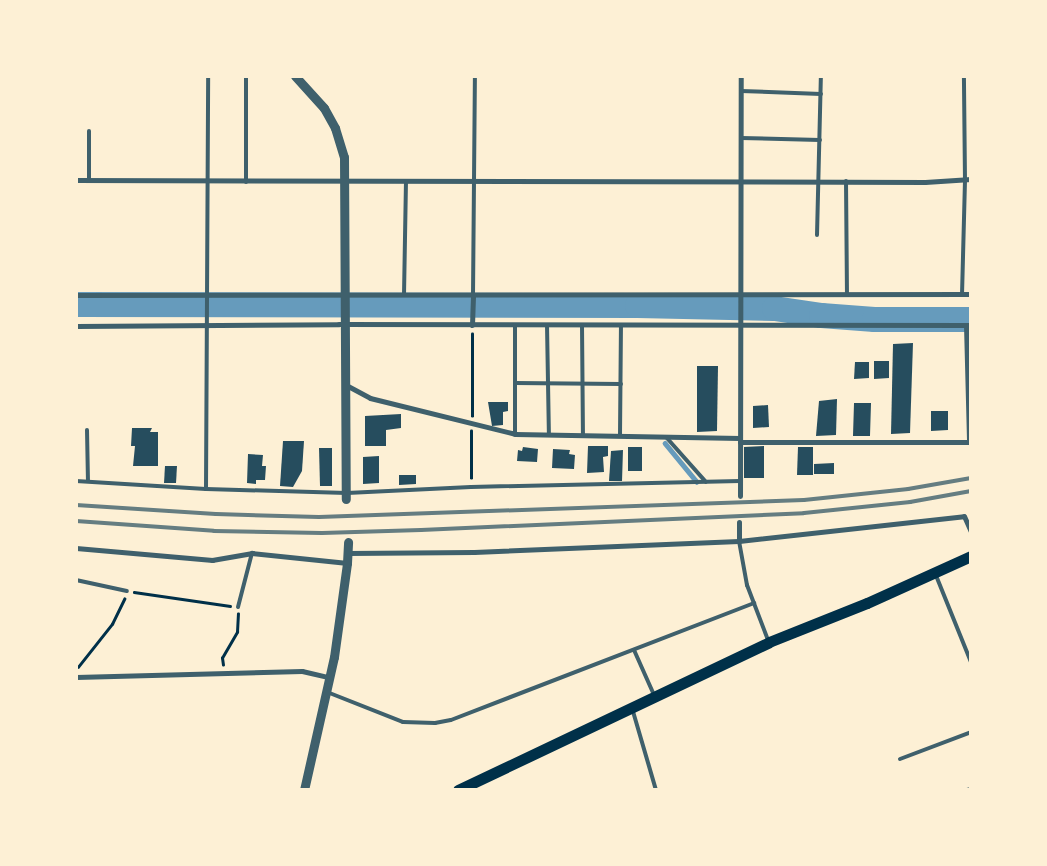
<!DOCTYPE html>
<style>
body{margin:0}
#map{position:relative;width:1047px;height:866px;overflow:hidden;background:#fdf0d5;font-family:Literata,serif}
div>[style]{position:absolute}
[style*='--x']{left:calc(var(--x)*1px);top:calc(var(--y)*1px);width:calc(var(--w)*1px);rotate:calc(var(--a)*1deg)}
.stream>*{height:4.5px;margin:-2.25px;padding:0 2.25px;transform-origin:2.25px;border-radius:2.25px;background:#669bbc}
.river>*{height:25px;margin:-12.5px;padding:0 12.5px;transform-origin:12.5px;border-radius:12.5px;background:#669bbc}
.building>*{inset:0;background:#264d5e}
.path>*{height:2.5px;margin:-1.25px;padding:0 1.25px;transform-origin:1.25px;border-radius:1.25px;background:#003049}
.service>*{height:4px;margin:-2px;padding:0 2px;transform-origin:2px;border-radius:2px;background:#3f606c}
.minor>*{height:5px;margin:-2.5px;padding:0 2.5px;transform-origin:2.5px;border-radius:2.5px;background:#3f606c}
.tertiary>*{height:9px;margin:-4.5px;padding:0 4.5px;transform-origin:4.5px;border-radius:4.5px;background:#3f606c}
.primary>*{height:11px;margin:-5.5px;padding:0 5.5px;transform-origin:5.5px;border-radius:5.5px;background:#003049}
.rail>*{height:4px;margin:-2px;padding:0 2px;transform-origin:2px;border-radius:2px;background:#657d81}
span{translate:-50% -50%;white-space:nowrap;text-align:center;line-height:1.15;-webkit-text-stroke:5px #fdf0d5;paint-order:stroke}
.frame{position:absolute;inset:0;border:78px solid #fdf0d5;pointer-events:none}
</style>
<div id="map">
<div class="stream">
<div style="--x:665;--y:443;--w:50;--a:50.6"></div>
</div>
<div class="river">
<div style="--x:76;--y:304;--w:561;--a:0.1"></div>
<div style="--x:637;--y:305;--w:137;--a:1.3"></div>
<div style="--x:774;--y:308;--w:48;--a:8.5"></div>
<div style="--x:821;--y:315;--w:53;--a:4.3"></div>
<div style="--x:874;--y:319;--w:97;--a:0"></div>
</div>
<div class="building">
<div style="clip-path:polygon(913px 343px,910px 433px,891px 434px,893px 344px)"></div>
<div style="clip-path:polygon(874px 361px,889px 361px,889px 378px,874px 379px)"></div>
<div style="clip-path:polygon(855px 362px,869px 362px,869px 378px,854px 379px)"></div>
<div style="clip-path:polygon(697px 366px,718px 366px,717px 431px,697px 432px)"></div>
<div style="clip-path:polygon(837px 399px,836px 435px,816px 436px,819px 401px)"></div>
<div style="clip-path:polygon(488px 402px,508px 402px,508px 411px,503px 412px,503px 425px,492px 426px)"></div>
<div style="clip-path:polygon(854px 403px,871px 403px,870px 436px,853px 436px)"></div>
<div style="clip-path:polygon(768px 405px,769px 427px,753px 428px,753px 406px)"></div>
<div style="clip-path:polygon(931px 411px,948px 411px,948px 430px,931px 431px)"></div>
<div style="clip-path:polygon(401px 414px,401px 428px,386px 430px,386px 446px,365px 446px,365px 416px)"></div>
<div style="clip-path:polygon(132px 428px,152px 428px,150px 432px,158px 432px,158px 466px,133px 466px,135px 446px,131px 446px)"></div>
<div style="clip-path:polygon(283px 441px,304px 441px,302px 471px,293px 487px,280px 486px)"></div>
<div style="clip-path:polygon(588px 446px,608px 446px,608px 456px,603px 457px,604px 472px,587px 473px)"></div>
<div style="clip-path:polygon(764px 446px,764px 478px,744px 478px,744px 447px)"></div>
<div style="clip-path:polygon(523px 447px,538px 449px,537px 462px,517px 461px,518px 450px,522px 451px)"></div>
<div style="clip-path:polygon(628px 447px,642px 447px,642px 471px,628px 471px)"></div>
<div style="clip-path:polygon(798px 447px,813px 447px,813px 475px,797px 475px)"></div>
<div style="clip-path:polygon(319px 448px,332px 448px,332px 486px,320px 486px)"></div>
<div style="clip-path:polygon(553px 449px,570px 450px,569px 454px,575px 455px,574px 469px,552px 468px)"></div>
<div style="clip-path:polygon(623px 450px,622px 481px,609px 481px,611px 451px)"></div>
<div style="clip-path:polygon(248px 454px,263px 455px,262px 466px,266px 466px,265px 480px,256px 480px,256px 484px,247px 483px)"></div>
<div style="clip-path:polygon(379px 456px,379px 483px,363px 484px,363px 457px)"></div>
<div style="clip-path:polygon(834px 463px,834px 474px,814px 474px,814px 464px)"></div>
<div style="clip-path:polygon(165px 466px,177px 466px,176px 483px,164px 483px)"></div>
<div style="clip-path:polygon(399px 475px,416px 475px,416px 484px,399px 485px)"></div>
</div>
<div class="path">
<div style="--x:472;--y:416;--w:82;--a:-90"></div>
<div style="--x:471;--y:478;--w:47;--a:-90"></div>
<div style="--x:134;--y:592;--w:97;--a:8.3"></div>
<div style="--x:223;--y:665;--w:7;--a:-98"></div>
<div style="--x:222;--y:658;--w:30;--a:-60"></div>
<div style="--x:237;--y:632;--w:18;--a:-87"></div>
<div style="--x:78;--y:667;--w:55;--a:-51.7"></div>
<div style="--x:112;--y:624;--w:28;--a:-64"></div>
</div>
<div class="service">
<div style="--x:741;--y:91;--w:80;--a:2.1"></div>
<div style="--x:741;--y:138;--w:79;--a:1.5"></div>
<div style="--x:89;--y:180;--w:49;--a:-90"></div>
<div style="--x:846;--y:181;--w:114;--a:89.5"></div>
<div style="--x:246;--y:182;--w:106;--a:-90"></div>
<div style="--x:817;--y:235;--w:159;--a:-88.6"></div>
<div style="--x:404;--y:295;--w:114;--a:-89"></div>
<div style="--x:473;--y:295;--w:219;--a:-89.5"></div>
<div style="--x:962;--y:295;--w:115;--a:-88.5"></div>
<div style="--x:965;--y:180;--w:104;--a:-90.6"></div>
<div style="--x:547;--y:325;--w:110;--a:89"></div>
<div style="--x:582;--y:325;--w:111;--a:89.5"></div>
<div style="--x:515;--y:383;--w:106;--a:0.5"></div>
<div style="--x:87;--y:430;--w:51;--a:88.9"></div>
<div style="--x:515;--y:434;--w:109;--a:-90"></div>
<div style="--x:620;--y:436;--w:110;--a:-89.5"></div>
<div style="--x:666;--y:437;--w:60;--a:48.4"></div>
<div style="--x:76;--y:481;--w:130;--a:3.5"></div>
<div style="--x:206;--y:489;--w:141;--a:1.6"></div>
<div style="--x:347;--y:493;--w:124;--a:-2.8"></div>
<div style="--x:471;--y:487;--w:269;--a:-1.3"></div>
<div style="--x:206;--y:489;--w:413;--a:-89.7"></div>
<div style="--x:739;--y:541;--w:45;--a:79.7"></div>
<div style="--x:747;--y:585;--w:59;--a:69.1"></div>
<div style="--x:935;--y:573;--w:96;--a:68"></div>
<div style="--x:76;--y:580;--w:52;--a:12.2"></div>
<div style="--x:238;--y:607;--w:56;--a:-75.5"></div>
<div style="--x:634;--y:650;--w:49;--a:66"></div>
<div style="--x:327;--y:692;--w:82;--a:21.5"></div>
<div style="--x:403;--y:722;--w:32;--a:2"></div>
<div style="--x:435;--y:723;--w:16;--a:-11"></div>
<div style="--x:451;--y:720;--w:325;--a:-21.1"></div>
<div style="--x:632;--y:708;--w:85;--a:73.7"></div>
<div style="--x:900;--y:759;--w:76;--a:-20.8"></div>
<div style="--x:967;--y:790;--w:4;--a:-14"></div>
</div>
<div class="minor">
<div style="--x:76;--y:180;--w:849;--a:0.13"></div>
<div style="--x:925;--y:182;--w:46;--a:-3.7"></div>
<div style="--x:76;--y:295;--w:895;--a:-0.06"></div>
<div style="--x:472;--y:325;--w:30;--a:-88"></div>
<div style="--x:966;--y:325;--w:117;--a:88.5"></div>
<div style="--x:76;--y:326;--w:263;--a:-0.4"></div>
<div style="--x:339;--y:324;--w:632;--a:0.09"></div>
<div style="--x:346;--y:385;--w:27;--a:28"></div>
<div style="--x:370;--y:398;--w:149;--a:13.9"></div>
<div style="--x:515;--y:434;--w:225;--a:1"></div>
<div style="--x:740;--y:442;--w:231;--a:0"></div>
<div style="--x:740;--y:496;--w:420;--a:-89.9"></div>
<div style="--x:739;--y:522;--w:19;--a:90"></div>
<div style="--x:76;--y:548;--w:137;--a:5"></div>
<div style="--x:212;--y:560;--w:41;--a:-9.9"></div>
<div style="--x:252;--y:553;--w:96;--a:6"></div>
<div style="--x:348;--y:553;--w:126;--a:-0.5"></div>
<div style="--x:474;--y:552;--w:265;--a:-2.4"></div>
<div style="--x:739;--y:541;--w:226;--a:-6.3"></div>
<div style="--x:964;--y:516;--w:17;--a:66"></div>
<div style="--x:76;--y:677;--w:226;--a:-1.5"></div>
<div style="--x:302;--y:671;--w:27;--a:13"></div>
</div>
<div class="tertiary">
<div style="--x:295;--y:76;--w:43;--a:47.8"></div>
<div style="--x:324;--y:108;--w:23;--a:61"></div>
<div style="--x:335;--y:128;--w:30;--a:73"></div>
<div style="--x:344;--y:157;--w:342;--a:89.7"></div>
<div style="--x:304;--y:790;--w:136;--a:-77.3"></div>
<div style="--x:334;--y:657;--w:95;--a:-82.1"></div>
<div style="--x:347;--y:563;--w:21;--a:-87"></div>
</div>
<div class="primary">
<div style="--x:458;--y:790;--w:344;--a:-25.4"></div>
<div style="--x:769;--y:642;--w:105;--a:-21.7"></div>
<div style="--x:867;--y:603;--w:114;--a:-24.3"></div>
</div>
<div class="rail">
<div style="--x:76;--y:505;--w:140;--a:3.7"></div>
<div style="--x:216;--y:514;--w:103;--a:1.7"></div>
<div style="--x:319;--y:517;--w:485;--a:-2"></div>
<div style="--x:804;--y:500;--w:105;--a:-6"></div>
<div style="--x:908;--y:489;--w:64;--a:-9.9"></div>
<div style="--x:76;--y:521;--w:138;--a:4.1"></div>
<div style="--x:214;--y:531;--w:108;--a:1.1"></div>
<div style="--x:322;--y:533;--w:99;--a:-1.7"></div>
<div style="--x:421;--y:530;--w:383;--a:-2.5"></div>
<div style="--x:804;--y:513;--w:107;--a:-5.9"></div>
<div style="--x:910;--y:502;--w:62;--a:-10.2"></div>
</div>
<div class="frame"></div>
</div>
